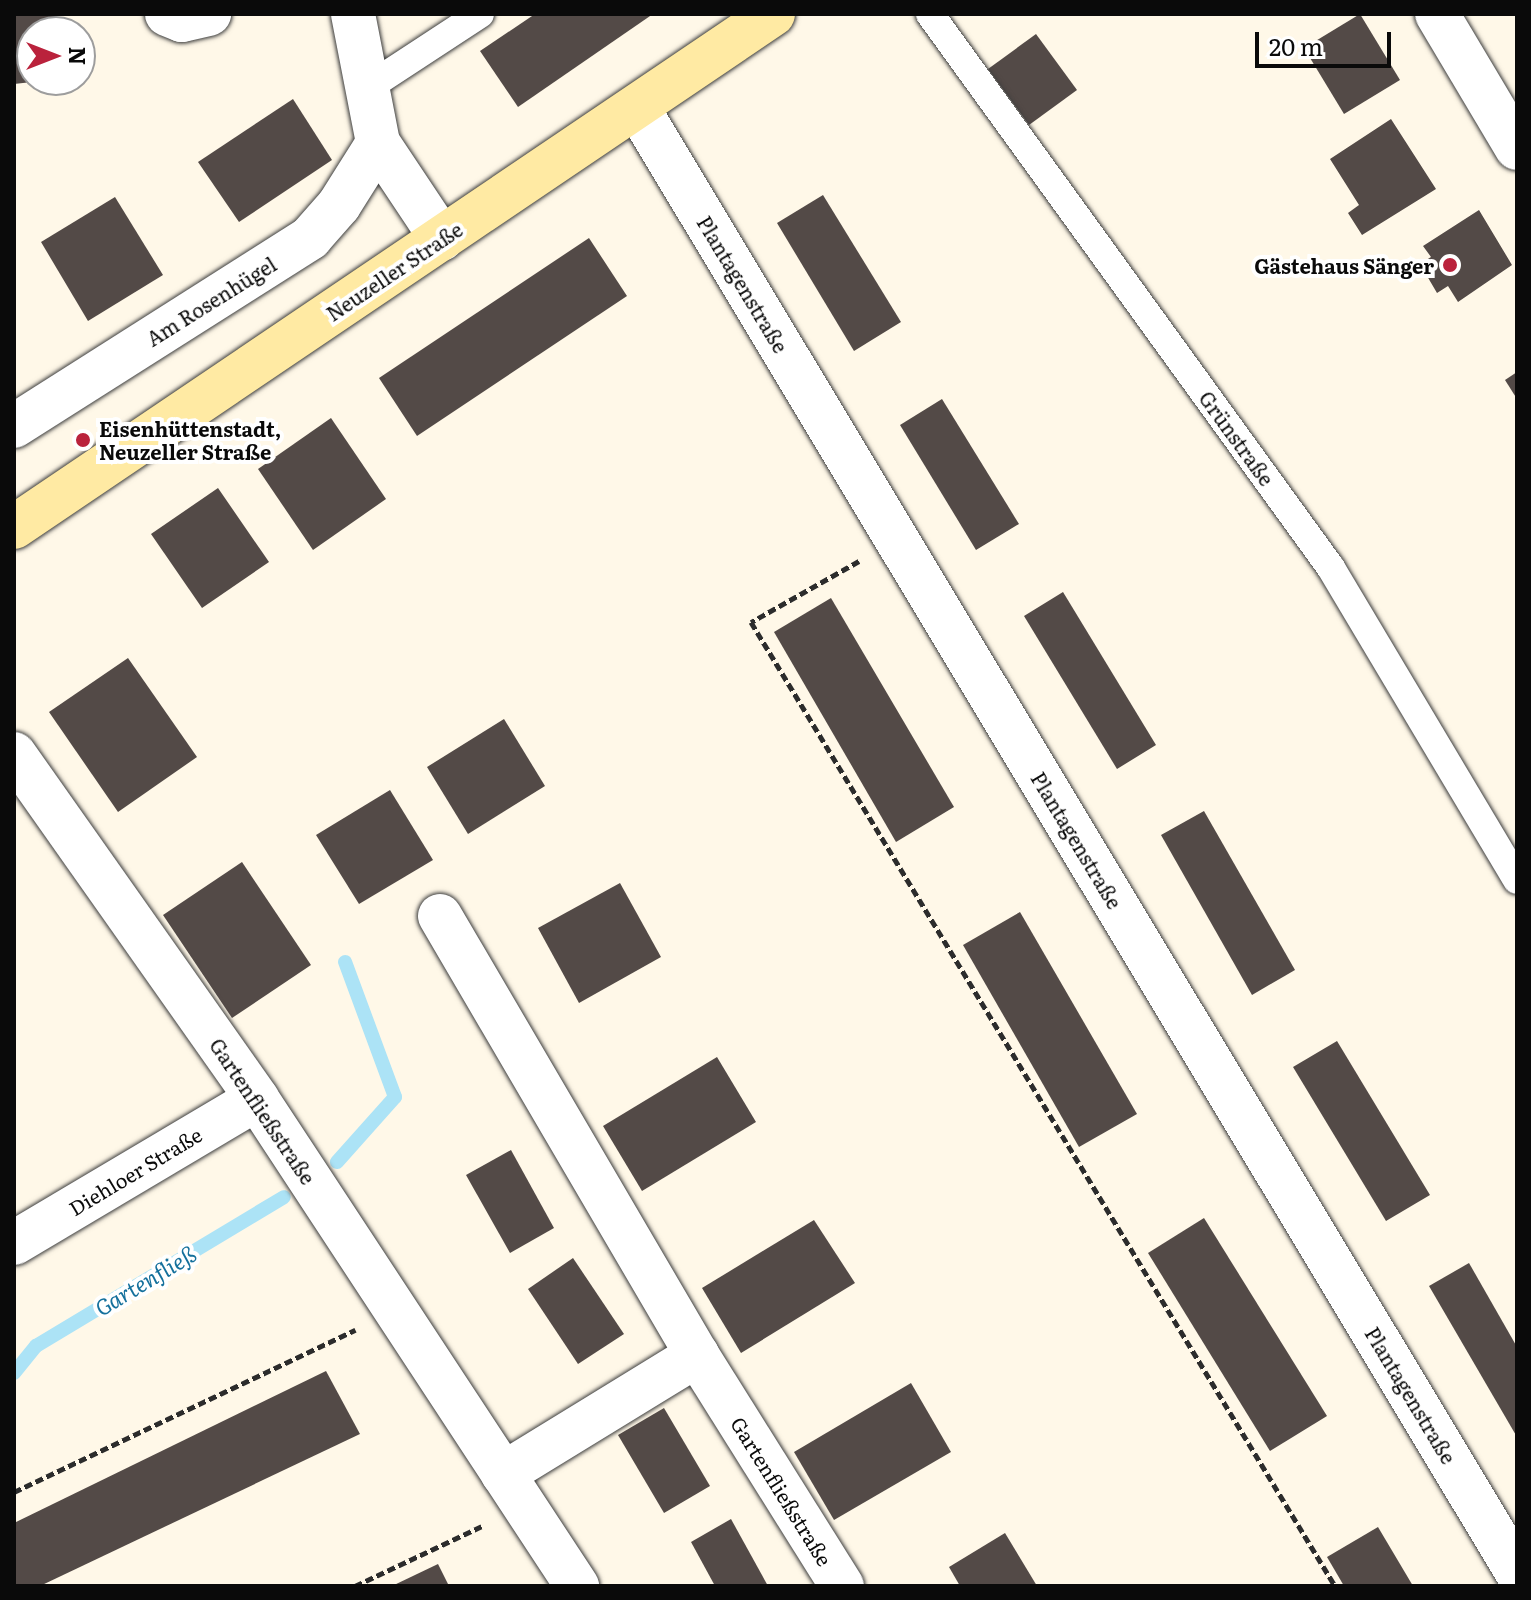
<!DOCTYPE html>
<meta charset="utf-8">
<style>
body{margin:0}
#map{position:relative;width:1531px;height:1600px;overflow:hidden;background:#fff8e8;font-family:Literata,serif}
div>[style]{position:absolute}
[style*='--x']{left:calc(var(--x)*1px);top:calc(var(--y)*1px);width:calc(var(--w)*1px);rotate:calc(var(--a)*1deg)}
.stream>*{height:14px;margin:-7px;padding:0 7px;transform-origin:7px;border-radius:7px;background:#ace3f6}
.building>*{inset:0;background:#534a47}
.path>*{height:5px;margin-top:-2.5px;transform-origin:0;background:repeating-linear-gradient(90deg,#2c2c2c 0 8px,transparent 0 12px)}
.roads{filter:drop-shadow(0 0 2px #3d3d3d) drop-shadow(0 0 2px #3d3d3d)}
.lane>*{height:28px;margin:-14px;padding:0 14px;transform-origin:14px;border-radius:14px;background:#fff}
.street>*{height:44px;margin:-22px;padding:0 22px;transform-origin:22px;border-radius:22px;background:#fff}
.secondary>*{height:44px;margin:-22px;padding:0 22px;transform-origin:22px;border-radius:22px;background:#ffeaa3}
.dots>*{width:22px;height:22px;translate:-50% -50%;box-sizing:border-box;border:4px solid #fff;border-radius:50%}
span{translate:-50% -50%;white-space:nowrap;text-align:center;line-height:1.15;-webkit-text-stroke:8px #fff;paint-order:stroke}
.poi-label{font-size:20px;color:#0a0a0a;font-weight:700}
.right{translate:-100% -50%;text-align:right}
.left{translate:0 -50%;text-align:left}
.street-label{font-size:20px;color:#0a0a0a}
.water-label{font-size:22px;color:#14709c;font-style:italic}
.frame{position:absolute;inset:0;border:16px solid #0a0a0a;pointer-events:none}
.north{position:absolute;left:16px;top:16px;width:80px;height:80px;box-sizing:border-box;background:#fff;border:2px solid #9d9d9d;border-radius:50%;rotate:90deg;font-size:22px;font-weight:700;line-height:32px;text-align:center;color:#0a0a0a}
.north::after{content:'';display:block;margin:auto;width:28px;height:36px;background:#ba223c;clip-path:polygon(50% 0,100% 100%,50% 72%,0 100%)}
.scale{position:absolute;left:1255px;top:32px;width:136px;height:36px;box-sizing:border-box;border:4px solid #0a0a0a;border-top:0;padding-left:10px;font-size:24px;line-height:28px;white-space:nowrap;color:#0a0a0a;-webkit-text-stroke:6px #fff;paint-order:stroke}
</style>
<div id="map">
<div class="stream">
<div style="--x:337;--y:1162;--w:87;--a:-48.3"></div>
<div style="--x:395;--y:1097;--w:144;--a:-110.3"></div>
<div style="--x:14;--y:1373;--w:35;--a:-51"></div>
<div style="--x:36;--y:1346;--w:289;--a:-31"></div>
</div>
<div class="building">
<div style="clip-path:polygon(14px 14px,56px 14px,58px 32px,32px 32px,32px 82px,14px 84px)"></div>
<div style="clip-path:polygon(535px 14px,653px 14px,518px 107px,480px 51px)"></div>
<div style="clip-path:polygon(1360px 14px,1400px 80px,1344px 114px,1304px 48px)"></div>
<div style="clip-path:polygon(1036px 34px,1077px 90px,1029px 125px,988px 69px)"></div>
<div style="clip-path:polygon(293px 99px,332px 160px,239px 222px,198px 162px)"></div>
<div style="clip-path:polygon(1391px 119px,1436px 189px,1362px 235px,1348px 213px,1359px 205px,1330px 159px)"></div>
<div style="clip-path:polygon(823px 195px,901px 322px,854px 351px,777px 223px)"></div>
<div style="clip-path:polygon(115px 197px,163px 275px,88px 321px,41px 242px)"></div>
<div style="clip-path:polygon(1479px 210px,1512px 265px,1458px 302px,1448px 286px,1437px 293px,1420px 264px,1431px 257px,1423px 246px)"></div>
<div style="clip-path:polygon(589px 238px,627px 296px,417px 436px,379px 378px)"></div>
<div style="clip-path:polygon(1517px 372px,1517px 399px,1505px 380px)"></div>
<div style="clip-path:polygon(942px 399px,1019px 524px,976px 550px,900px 425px)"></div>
<div style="clip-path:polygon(331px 418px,386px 499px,313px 550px,258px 469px)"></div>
<div style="clip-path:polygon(218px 488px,269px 562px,202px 608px,151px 534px)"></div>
<div style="clip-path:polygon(1063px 592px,1156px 745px,1117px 769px,1024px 616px)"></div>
<div style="clip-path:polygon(831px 598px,954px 807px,896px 842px,774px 632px)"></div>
<div style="clip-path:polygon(128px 658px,197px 757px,118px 812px,49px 712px)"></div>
<div style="clip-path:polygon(504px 719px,545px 786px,468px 834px,427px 767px)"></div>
<div style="clip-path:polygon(390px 790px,433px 860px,359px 904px,316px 835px)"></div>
<div style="clip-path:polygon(1204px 811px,1295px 970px,1252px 995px,1161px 835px)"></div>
<div style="clip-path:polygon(242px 862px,311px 965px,232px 1018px,163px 915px)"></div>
<div style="clip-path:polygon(620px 883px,661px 957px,579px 1003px,538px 928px)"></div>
<div style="clip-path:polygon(1020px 912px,1137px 1114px,1079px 1147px,963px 945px)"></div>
<div style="clip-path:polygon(1337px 1041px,1430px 1195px,1386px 1221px,1293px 1067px)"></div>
<div style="clip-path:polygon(717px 1057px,756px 1122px,642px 1191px,603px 1126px)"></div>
<div style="clip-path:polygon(511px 1150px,554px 1228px,510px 1253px,466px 1175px)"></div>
<div style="clip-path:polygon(1204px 1218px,1327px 1416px,1270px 1451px,1148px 1253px)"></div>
<div style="clip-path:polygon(814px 1220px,855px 1283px,741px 1353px,702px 1288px)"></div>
<div style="clip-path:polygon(573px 1258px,624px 1334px,578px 1364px,528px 1289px)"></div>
<div style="clip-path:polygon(1469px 1263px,1517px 1347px,1517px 1437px,1429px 1286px)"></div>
<div style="clip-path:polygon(326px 1371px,360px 1434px,40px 1586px,14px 1586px,14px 1523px)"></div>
<div style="clip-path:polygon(911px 1383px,951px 1452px,834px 1520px,794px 1452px)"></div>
<div style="clip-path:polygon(664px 1408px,710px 1486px,664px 1513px,618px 1435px)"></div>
<div style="clip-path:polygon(731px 1519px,768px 1586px,715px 1586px,691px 1542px)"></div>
<div style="clip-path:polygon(1378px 1527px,1413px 1586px,1344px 1586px,1327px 1557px)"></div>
<div style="clip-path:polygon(1005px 1533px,1037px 1586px,960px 1586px,949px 1567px)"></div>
<div style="clip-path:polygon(438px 1564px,449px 1586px,392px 1586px)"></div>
</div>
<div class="path">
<div style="--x:859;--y:561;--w:124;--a:150.5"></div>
<div style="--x:751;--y:622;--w:1127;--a:58.79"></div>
<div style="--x:14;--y:1492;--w:378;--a:-25.4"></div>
<div style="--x:355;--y:1586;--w:140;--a:-25.3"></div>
</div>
<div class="roads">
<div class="lane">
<div style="--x:930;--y:14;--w:684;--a:54.1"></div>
<div style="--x:1331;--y:568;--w:363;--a:59.2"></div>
<div style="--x:367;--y:88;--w:135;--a:-33.2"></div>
</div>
<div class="street">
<div style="--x:167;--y:14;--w:16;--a:22"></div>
<div style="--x:182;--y:20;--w:28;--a:-13"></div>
<div style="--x:353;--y:14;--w:131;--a:79"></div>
<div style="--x:378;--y:143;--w:115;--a:56.3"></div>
<div style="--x:1437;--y:14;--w:156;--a:59.2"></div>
<div style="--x:637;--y:107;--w:1709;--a:59.01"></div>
<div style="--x:14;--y:426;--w:351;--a:-32.4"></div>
<div style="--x:310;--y:238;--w:44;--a:-48.7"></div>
<div style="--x:339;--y:205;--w:73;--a:-57.8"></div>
<div style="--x:14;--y:754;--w:422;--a:54.8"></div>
<div style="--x:257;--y:1099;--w:583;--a:56.69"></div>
<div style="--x:440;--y:916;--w:509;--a:59.65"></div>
<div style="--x:14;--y:1243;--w:282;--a:-30.7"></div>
<div style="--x:503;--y:1474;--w:228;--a:-31.5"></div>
<div style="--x:697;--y:1355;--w:273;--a:57.9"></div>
</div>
<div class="secondary">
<div style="--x:14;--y:527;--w:916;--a:-34.05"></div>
</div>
</div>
<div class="dots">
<div style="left:1450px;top:265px;background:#ba223c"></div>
<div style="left:83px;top:440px;background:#ba223c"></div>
</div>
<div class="poi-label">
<span class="right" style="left:1434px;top:265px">Gästehaus Sänger</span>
<span class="left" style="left:99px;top:440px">Eisenhüttenstadt,<br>Neuzeller Straße</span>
</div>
<div class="street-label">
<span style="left:394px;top:271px;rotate:-34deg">Neuzeller Straße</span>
<span style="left:743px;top:284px;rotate:59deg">Plantagenstraße</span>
<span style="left:211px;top:301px;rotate:-32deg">Am Rosenhügel</span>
<span style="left:1237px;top:438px;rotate:54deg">Grünstraße</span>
<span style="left:1077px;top:840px;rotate:59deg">Plantagenstraße</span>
<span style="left:263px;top:1111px;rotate:56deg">Gartenfließstraße</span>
<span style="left:135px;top:1171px;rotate:-31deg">Diehloer Straße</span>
<span style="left:1411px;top:1395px;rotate:59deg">Plantagenstraße</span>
<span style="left:782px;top:1491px;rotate:58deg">Gartenfließstraße</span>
</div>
<div class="water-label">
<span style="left:145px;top:1280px;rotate:-31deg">Gartenfließ</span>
</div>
<div class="frame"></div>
<div class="north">N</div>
<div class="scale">20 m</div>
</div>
